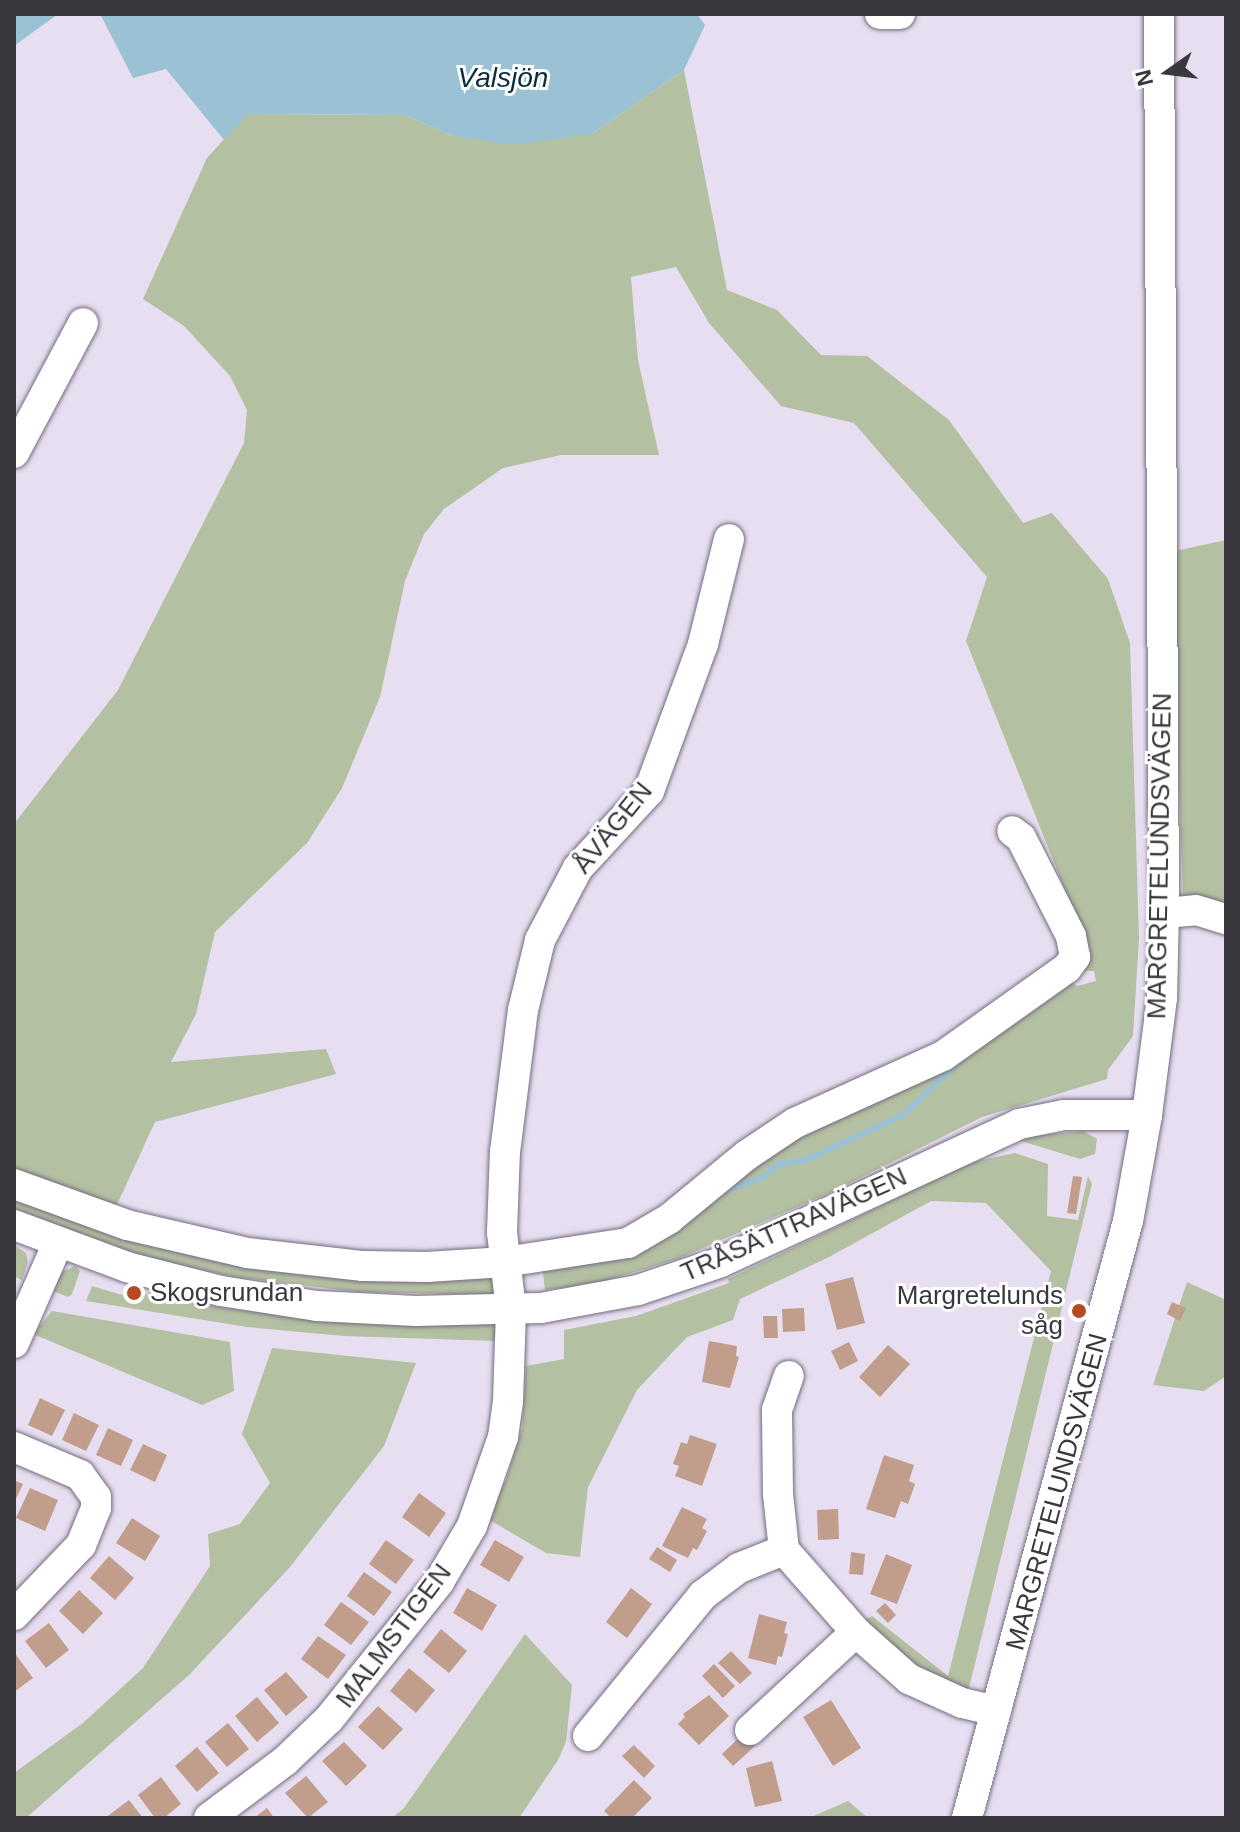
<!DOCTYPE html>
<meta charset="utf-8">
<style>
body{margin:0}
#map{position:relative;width:1240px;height:1832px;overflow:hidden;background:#e7def2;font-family:Helvetica,sans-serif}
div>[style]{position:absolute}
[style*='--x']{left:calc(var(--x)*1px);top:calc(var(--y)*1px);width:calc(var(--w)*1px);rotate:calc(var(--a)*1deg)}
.green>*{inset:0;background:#b4c0a2}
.water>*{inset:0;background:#9bc1d4}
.stream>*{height:6px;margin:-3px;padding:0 3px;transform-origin:3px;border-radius:3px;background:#9bc1d4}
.building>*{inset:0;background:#c19d8c}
.roads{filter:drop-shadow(0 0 2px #756d7f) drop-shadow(0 0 2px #756d7f)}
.minor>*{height:30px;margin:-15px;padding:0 15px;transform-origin:15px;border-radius:15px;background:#fff}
.dots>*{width:22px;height:22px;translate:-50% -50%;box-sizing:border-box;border:4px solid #fff;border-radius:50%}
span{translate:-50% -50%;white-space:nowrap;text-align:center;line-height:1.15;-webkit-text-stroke:6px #fff;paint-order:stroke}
.street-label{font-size:26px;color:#3a373f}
.poi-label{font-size:26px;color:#3a373f}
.left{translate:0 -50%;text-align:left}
.right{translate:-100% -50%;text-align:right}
.water-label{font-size:28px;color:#0b2e3d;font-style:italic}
.frame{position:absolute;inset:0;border:16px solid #3a373f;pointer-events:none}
.north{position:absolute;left:1128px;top:32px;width:80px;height:80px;-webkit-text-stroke:6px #fff;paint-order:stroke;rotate:256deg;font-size:22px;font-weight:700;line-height:32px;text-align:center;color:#3a373f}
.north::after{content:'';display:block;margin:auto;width:28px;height:36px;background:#3a373f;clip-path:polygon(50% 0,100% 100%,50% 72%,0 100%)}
</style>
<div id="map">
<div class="green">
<div style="clip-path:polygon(684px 70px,727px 290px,777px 310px,821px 355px,867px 356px,949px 420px,1023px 523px,1052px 513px,1108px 579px,1130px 643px,1139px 938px,1133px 1036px,1108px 1070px,1107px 1079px,982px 1117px,836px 1190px,680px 1258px,602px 1282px,545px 1290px,542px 1264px,624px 1252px,735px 1171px,1064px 978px,1077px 986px,1096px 981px,1094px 971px,1077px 970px,1084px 938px,966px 641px,987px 577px,854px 423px,781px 406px,709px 323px,676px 267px,631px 277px,638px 360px,659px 455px,561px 455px,503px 468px,444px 509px,424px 534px,405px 581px,380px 697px,342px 788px,307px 843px,215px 932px,196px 1014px,171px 1062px,326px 1049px,336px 1074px,155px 1122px,115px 1209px,14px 1169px,14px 824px,118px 690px,244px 443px,247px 410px,230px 376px,184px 326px,143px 299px,207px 158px,247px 114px,405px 115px,453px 136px,592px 134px)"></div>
<div style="clip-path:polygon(1226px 540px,1226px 908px,1183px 895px,1171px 552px)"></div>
<div style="clip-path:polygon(1083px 1131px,1097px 1139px,1095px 1154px,1080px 1159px,1011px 1138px)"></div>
<div style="clip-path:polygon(1015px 1153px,1048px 1164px,1047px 1216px,1078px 1220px,1088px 1176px,1092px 1184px,969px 1688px,950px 1691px,915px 1677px,864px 1620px,872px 1616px,948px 1676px,1051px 1271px,986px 1203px,931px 1201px,829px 1257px,740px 1299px,733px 1320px,687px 1337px,637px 1390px,588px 1487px,580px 1557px,546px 1553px,488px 1519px,506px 1480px,522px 1428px,526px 1366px,564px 1359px,564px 1330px,636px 1316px,729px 1283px,728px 1279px,972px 1162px)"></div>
<div style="clip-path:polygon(14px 1188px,146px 1239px,495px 1275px,497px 1285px,494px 1295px,358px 1292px,235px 1277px,145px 1258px,15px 1209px)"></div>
<div style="clip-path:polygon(14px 1245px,26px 1253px,28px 1262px,22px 1280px,14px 1276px)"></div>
<div style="clip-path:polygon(75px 1266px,80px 1271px,72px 1294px,68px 1297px,45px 1288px,52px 1276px)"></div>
<div style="clip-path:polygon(1187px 1282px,1226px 1300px,1226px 1376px,1204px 1391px,1153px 1385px)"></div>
<div style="clip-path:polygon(92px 1286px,136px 1299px,154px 1290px,211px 1306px,289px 1316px,407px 1326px,432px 1320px,495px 1322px,497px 1341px,344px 1336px,247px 1327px,86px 1301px)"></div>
<div style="clip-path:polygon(52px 1311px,230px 1342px,234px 1391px,202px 1405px,33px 1334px)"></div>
<div style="clip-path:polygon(272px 1348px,416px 1363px,384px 1446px,290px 1567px,190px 1674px,26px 1818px,14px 1818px,14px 1773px,83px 1723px,143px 1668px,210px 1566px,208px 1534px,240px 1524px,270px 1483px,242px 1434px)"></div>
<div style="clip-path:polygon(525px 1634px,572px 1685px,566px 1742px,558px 1760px,519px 1818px,392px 1818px,404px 1808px)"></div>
<div style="clip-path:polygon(848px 1801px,868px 1818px,809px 1818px)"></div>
</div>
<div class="water">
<div style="clip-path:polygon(14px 14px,58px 14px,14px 46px)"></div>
<div style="clip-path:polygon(100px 14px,697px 14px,705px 25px,684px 70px,592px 134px,513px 145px,453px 136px,405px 115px,248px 114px,224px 140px,166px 69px,133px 78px)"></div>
</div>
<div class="stream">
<div style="--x:724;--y:1192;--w:42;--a:-21"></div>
<div style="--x:763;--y:1177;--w:20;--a:-41"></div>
<div style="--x:778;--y:1164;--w:28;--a:-8"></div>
<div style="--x:806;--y:1160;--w:107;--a:-24.9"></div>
<div style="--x:903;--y:1115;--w:80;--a:-43.5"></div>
</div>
<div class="building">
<div style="clip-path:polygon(1073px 1176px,1082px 1177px,1076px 1214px,1067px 1213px)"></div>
<div style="clip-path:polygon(853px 1277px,865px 1323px,837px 1330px,825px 1284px)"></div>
<div style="clip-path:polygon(1172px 1302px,1186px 1308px,1180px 1321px,1167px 1314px)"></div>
<div style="clip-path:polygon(804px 1308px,805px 1331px,783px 1332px,782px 1309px)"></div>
<div style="clip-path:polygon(763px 1316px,777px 1316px,778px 1338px,764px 1338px)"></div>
<div style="clip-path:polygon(709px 1341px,737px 1346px,736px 1356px,739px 1357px,730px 1388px,702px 1382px)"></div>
<div style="clip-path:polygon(849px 1342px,858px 1361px,840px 1370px,831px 1351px)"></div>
<div style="clip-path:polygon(888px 1345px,910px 1364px,880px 1397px,859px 1377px)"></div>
<div style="clip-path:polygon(40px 1398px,65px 1410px,52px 1436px,28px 1425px)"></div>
<div style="clip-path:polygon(74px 1413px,99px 1425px,86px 1451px,62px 1440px)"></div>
<div style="clip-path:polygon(108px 1428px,133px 1440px,121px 1466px,96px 1455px)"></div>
<div style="clip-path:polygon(690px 1435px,717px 1444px,702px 1486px,675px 1476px,679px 1466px,673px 1464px,681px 1442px,687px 1444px)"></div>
<div style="clip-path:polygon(143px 1444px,167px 1455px,155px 1482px,130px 1470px)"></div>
<div style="clip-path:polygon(884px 1455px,914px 1465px,909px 1481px,915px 1484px,908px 1504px,901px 1501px,895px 1518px,866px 1509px)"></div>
<div style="clip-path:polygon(14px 1480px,23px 1484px,14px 1503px)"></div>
<div style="clip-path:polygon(30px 1488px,58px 1500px,45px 1531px,16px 1518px)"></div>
<div style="clip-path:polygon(419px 1493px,446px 1513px,429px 1537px,402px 1517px)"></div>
<div style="clip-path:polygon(682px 1507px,707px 1519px,702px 1528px,707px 1531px,697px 1550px,693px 1548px,688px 1558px,662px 1546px)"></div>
<div style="clip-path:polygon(838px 1509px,839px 1539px,818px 1540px,817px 1510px)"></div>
<div style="clip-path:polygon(132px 1518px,160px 1536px,145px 1561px,116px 1543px)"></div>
<div style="clip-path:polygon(386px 1540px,414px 1560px,396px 1584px,369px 1564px)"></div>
<div style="clip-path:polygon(495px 1540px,524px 1557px,509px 1582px,480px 1565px)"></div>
<div style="clip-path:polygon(657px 1547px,677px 1560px,670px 1572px,649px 1559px)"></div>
<div style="clip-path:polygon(851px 1552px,865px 1554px,863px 1575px,849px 1574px)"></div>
<div style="clip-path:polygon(886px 1554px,912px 1565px,897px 1604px,870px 1594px)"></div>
<div style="clip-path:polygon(109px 1556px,134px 1578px,115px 1600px,90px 1578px)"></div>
<div style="clip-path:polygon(364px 1572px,392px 1592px,374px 1616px,347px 1596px)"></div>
<div style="clip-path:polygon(467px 1588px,497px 1605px,482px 1631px,453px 1613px)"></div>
<div style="clip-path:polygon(631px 1588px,652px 1604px,627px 1638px,606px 1622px)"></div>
<div style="clip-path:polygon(79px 1590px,103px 1613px,83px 1634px,59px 1611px)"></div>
<div style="clip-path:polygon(341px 1602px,369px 1622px,351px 1645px,324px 1625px)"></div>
<div style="clip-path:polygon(885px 1603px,896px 1615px,888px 1623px,876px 1611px)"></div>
<div style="clip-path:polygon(759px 1614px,787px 1622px,784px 1633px,788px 1634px,782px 1657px,778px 1656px,776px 1665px,748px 1658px)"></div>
<div style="clip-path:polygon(49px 1623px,69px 1650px,46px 1668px,25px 1641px)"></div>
<div style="clip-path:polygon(441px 1629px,467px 1651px,449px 1673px,423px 1652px)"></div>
<div style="clip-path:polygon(318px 1636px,346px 1655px,328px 1679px,301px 1659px)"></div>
<div style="clip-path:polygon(731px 1651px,752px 1673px,740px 1684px,718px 1663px)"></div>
<div style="clip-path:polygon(14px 1652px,33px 1678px,14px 1692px)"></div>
<div style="clip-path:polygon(714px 1664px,735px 1686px,723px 1698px,702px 1676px)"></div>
<div style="clip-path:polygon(409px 1668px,435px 1690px,416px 1713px,390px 1691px)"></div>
<div style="clip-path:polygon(286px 1672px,308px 1697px,286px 1716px,264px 1690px)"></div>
<div style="clip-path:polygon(709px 1695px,729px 1716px,699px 1745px,678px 1724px,685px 1717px,683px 1714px)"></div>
<div style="clip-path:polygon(257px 1697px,279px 1723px,257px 1742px,235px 1716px)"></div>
<div style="clip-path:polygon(831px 1700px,861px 1748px,833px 1766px,803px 1717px)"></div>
<div style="clip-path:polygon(378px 1706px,403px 1729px,383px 1750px,358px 1727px)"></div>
<div style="clip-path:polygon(228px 1723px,249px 1749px,227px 1767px,205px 1742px)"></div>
<div style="clip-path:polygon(743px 1734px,755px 1746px,733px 1766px,722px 1754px)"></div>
<div style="clip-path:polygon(344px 1742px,367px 1766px,346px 1786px,322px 1761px)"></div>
<div style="clip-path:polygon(634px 1745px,655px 1766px,644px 1778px,622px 1756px)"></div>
<div style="clip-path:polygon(197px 1747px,219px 1773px,197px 1792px,175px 1766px)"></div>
<div style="clip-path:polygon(772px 1761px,782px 1801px,755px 1807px,746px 1768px)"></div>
<div style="clip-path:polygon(306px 1776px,328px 1802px,308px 1818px,285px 1793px)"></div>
<div style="clip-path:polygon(161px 1777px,181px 1804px,164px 1818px,155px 1818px,138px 1795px)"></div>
<div style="clip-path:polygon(634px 1780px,652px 1798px,632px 1818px,611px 1818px,604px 1811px)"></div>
<div style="clip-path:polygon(129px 1800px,143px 1818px,105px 1818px)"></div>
<div style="clip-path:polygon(267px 1808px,274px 1818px,254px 1818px)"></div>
</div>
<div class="roads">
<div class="minor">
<div style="--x:880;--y:14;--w:20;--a:0"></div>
<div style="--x:14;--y:453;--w:147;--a:-62"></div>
<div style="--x:1164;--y:913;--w:32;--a:-5"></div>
<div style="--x:1196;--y:910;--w:31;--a:17"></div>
<div style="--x:14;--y:1184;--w:120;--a:19.9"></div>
<div style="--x:127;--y:1225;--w:123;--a:13.1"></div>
<div style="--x:247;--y:1253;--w:117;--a:6.4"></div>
<div style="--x:363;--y:1266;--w:64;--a:0.9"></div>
<div style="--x:427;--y:1267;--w:78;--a:-3.7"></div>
<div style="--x:505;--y:1262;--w:124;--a:-8.8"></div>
<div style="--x:628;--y:1243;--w:48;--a:-30.3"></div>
<div style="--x:669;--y:1219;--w:101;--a:-39.4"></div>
<div style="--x:747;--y:1155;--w:58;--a:-33.7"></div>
<div style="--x:795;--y:1123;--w:162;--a:-24.4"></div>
<div style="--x:943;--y:1056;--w:152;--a:-35.4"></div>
<div style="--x:1067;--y:968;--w:14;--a:-54"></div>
<div style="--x:1075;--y:957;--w:21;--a:-101"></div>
<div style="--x:1071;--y:936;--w:110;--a:-117"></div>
<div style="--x:1021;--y:838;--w:11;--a:-142"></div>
<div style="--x:14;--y:1225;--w:121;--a:20.4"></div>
<div style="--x:127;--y:1267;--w:97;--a:14.3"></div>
<div style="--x:221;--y:1291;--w:97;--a:8.9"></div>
<div style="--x:317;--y:1306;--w:99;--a:2.9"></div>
<div style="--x:416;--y:1311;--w:125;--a:-1.4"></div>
<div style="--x:541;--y:1308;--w:99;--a:-10.5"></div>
<div style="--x:638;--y:1290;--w:88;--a:-18.6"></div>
<div style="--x:721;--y:1262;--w:328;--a:-24.8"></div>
<div style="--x:1019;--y:1124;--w:46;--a:-11.3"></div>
<div style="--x:1064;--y:1115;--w:83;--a:0"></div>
<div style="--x:14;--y:1343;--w:109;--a:-66.3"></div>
<div style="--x:14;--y:1447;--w:72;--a:23"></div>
<div style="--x:80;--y:1475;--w:27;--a:54"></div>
<div style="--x:96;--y:1497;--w:11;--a:90"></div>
<div style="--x:96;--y:1508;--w:40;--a:112"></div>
<div style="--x:81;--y:1545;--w:97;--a:133.7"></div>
<div style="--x:784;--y:1550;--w:56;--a:-96.1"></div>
<div style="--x:778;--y:1494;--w:84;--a:-90.7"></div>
<div style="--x:777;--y:1410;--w:36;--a:-71"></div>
<div style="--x:750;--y:1730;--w:144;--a:-42.8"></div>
<div style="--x:588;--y:1736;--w:182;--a:-50.8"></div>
<div style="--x:703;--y:1595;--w:45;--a:-36.9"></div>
<div style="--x:739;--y:1568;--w:48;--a:-21.8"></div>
<div style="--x:784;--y:1550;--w:109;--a:48.7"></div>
<div style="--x:856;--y:1632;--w:71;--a:41.6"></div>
<div style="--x:909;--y:1679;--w:58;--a:24.4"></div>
<div style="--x:962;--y:1703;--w:35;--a:13"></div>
<div style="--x:209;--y:1818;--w:95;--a:-36.9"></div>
<div style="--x:285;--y:1761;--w:61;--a:-43.7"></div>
<div style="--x:329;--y:1719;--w:176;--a:-51.2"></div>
<div style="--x:439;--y:1582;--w:65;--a:-59.5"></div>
<div style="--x:472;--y:1526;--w:94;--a:-70.8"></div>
<div style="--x:503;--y:1437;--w:36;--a:-82"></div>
<div style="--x:508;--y:1401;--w:91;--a:-88.1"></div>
<div style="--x:511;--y:1310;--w:79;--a:-96.6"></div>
<div style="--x:502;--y:1232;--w:80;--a:-87.9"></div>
<div style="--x:505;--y:1152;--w:143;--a:-82.8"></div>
<div style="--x:523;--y:1010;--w:72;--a:-76.3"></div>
<div style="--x:540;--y:940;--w:81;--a:-62.2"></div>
<div style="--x:578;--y:868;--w:105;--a:-47.3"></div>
<div style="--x:649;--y:791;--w:157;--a:-69.8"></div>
<div style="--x:703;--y:644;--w:108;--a:-76.1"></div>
<div style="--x:967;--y:1818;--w:618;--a:-74.91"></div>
<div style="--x:1128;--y:1221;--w:108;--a:-79.8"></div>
<div style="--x:1147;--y:1115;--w:118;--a:-82.7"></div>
<div style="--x:1162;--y:998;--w:85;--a:-88.7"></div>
<div style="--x:1164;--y:913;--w:899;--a:-90.32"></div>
</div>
</div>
<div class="dots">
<div style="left:134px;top:1293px;background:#b34c23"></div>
<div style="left:1079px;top:1311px;background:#b34c23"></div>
</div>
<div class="street-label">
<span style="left:613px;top:828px;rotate:-51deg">ÅVÄGEN</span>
<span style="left:1160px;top:856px;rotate:-89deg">MARGRETELUNDSVÄGEN</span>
<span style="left:794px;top:1225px;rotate:-24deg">TRÅSÄTTRAVÄGEN</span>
<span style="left:1057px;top:1492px;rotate:-75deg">MARGRETELUNDSVÄGEN</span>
<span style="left:394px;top:1636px;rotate:-53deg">MALMSTIGEN</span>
</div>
<div class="poi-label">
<span class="left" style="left:150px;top:1293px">Skogsrundan</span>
<span class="right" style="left:1063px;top:1311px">Margretelunds<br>såg</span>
</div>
<div class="water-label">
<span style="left:503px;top:78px">Valsjön</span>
</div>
<div class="frame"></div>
<div class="north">N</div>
</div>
